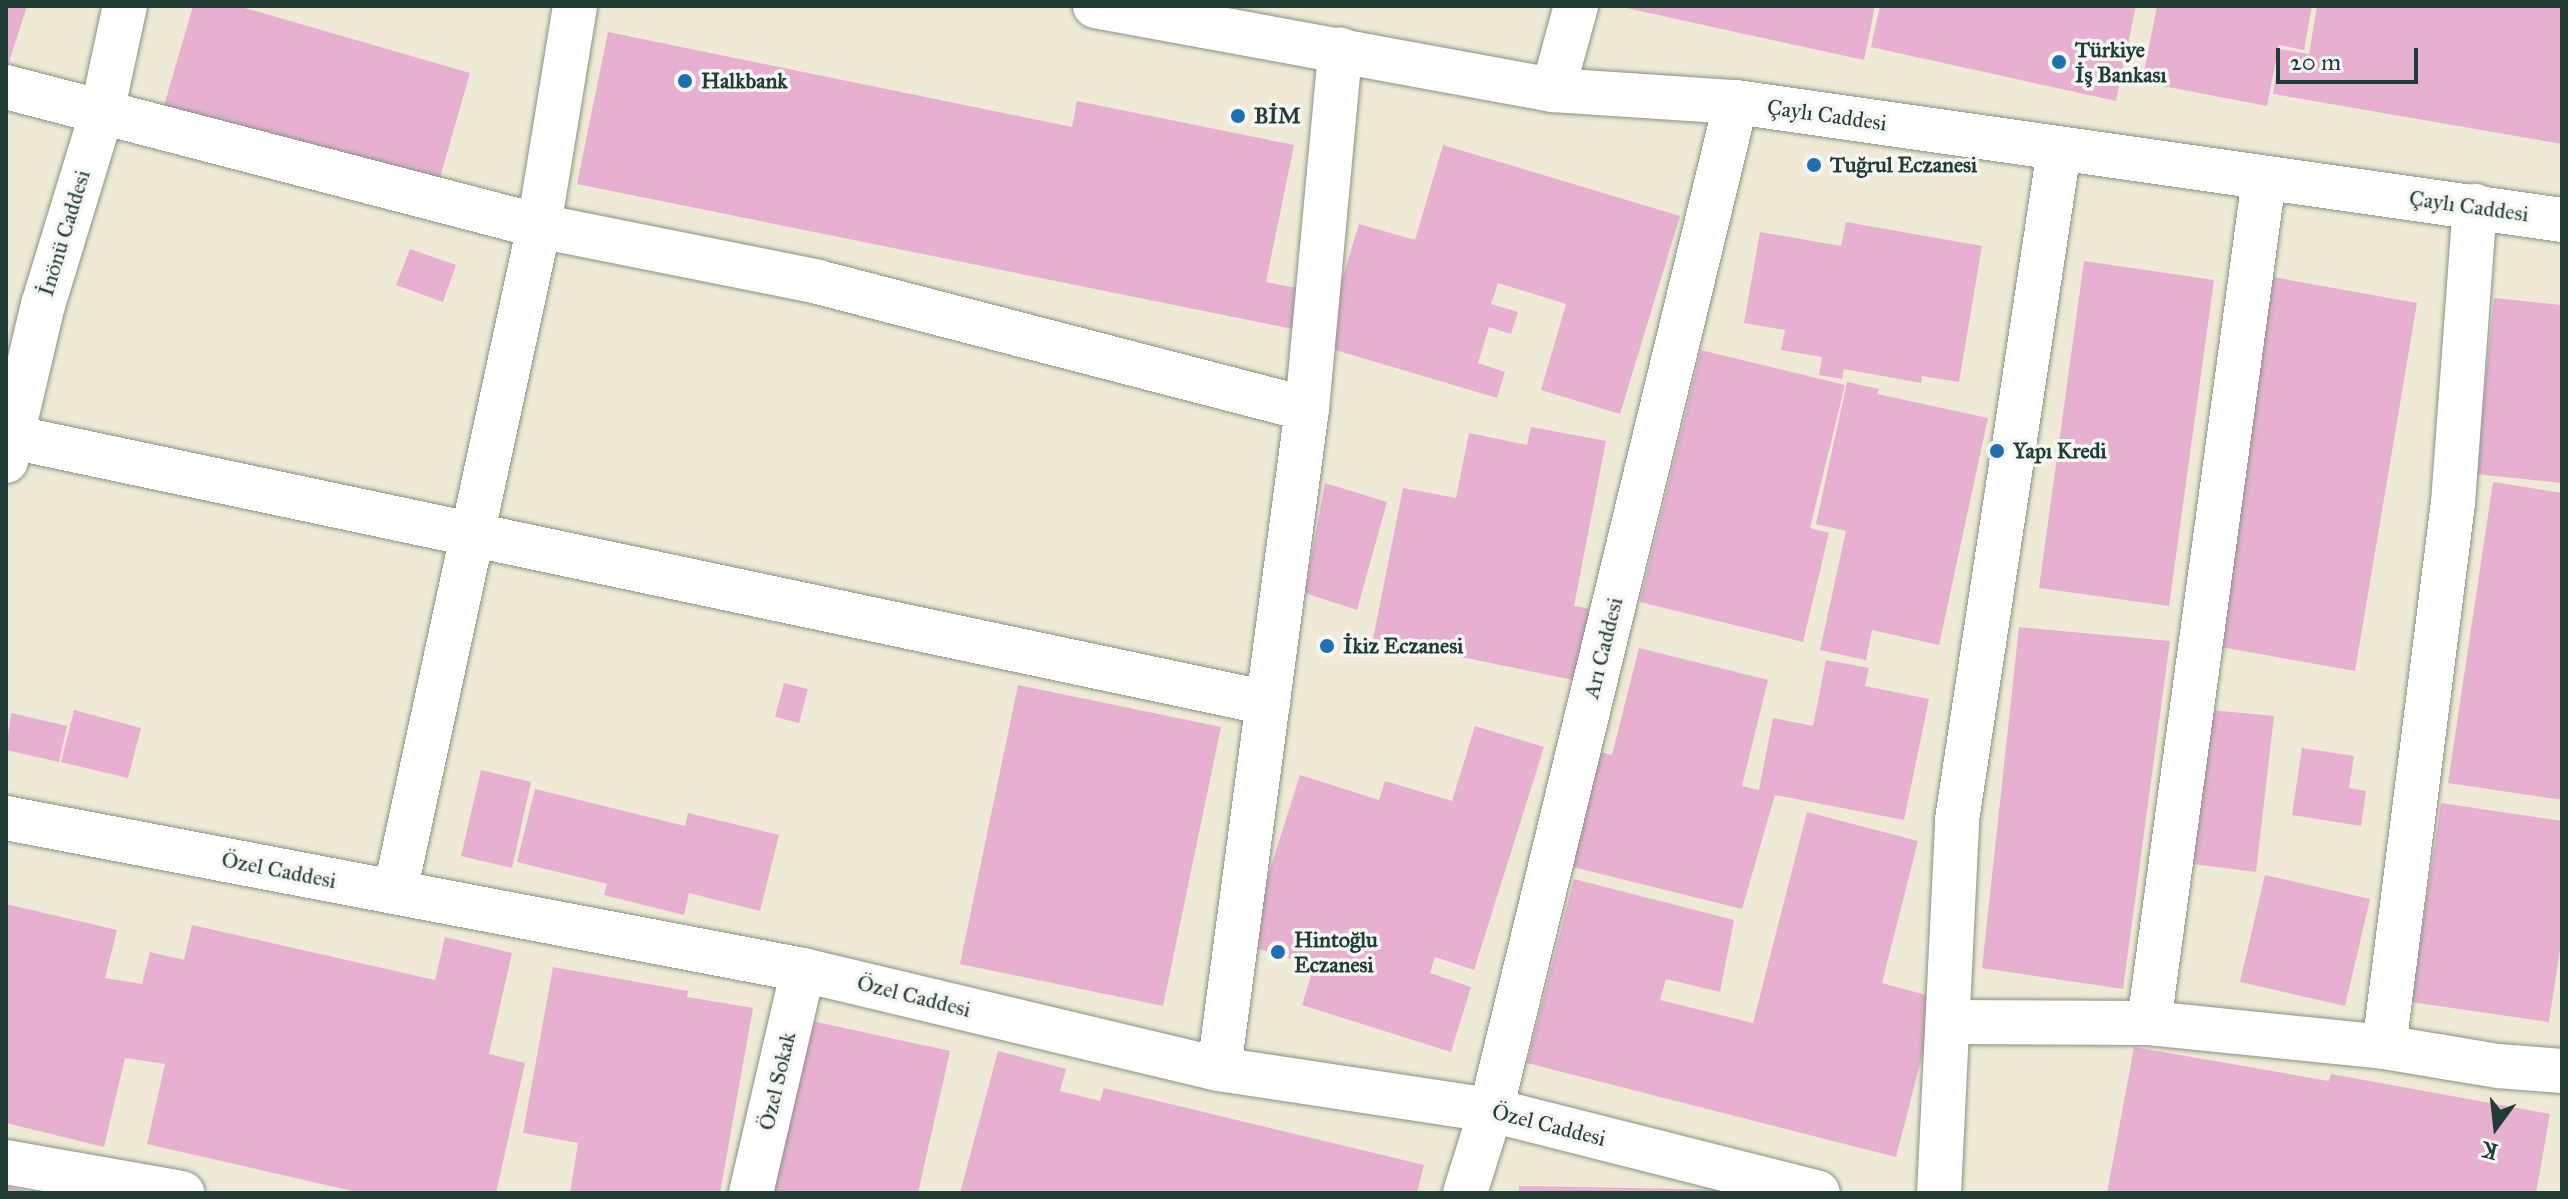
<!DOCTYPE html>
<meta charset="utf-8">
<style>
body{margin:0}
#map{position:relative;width:2568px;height:1199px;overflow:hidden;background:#eeead5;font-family:"IM FELL Great Primer",serif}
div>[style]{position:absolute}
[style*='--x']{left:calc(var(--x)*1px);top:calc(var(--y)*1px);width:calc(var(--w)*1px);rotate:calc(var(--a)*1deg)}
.building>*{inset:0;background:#e7b0d1}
.roads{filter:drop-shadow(0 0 2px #869484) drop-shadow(0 0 2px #869484)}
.minor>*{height:44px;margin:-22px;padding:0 22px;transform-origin:22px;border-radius:22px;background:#fff}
.dots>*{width:22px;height:22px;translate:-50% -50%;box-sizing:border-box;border:4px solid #f6f6f2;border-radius:50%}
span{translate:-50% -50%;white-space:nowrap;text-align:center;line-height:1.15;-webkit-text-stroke:7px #f6f6f2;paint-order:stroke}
.poi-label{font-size:22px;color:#1f3d34;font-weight:700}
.left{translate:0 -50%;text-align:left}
.street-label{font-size:22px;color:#1f3d34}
.frame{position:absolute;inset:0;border:8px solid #1f3d34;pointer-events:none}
.north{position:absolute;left:2456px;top:1087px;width:80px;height:80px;-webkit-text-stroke:6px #f6f6f2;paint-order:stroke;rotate:195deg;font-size:22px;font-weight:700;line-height:32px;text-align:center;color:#1f3d34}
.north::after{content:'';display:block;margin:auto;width:28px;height:36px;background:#1f3d34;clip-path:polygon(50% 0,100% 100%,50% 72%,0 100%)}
.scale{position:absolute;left:2276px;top:48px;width:142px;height:36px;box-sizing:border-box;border:4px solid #1f3d34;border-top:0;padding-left:10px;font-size:24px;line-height:28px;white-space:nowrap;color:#1f3d34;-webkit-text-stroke:6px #f6f6f2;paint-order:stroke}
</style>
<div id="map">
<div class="building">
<div style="clip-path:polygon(6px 6px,27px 6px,7px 68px,6px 68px)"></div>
<div style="clip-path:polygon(193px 6px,238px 6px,470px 73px,437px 188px,163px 109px)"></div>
<div style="clip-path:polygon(1617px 6px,1875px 6px,1864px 60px)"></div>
<div style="clip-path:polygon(1880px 6px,2136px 6px,2116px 101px,1871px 47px)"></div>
<div style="clip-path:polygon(2157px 6px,2312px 6px,2304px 50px,2279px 45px,2267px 106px,2142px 82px)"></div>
<div style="clip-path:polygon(2317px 6px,2562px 6px,2562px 144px,2273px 94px,2280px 49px,2309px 54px)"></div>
<div style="clip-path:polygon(608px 32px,1072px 127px,1077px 101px,1294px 145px,1266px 282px,1300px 289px,1293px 329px,577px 184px)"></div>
<div style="clip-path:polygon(1443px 145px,1680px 216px,1620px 414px,1541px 390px,1566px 304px,1498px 283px,1491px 304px,1518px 312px,1511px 334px,1489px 327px,1478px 363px,1505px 372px,1497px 398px,1322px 346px,1359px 224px,1415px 240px)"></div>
<div style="clip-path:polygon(1846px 222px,1982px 246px,1959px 382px,1922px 376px,1921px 383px,1844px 369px,1842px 379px,1819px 375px,1822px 357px,1781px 350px,1785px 330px,1744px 323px,1760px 232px,1841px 246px)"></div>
<div style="clip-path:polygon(410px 249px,456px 265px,443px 302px,396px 285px)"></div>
<div style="clip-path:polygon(2084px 261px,2214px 280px,2169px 606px,2039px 588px)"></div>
<div style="clip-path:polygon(2272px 277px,2417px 303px,2355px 671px,2209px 645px)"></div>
<div style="clip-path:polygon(2494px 298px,2562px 305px,2562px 483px,2476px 474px)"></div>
<div style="clip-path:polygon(1701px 350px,1845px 385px,1810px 528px,1829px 533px,1803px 642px,1640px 602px)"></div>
<div style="clip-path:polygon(1847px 382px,1879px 389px,1877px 394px,1988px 418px,1939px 645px,1872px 630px,1866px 660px,1820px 650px,1846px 531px,1816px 524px)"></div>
<div style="clip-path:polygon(1531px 427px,1606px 441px,1574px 606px,1597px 610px,1583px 682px,1373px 639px,1403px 488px,1456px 498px,1469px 433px,1527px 445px)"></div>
<div style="clip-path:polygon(2493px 482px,2562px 493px,2562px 800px,2448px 783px)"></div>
<div style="clip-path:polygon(1325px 483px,1387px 502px,1357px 610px,1305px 593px)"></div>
<div style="clip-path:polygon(2019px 627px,2170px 641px,2123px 989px,1982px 968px)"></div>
<div style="clip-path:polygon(1639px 648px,1768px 680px,1742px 786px,1759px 790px,1773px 718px,1813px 726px,1826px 660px,1869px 668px,1865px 686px,1929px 699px,1904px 820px,1775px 795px,1742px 909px,1573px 867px,1601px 752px,1612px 755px)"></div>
<div style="clip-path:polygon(784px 683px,808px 689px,799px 723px,775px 717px)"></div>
<div style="clip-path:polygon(1018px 685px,1221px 727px,1163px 1006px,960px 964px)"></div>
<div style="clip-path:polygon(74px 710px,141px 728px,128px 778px,61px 762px)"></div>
<div style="clip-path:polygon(2211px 710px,2274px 716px,2256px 872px,2193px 864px)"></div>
<div style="clip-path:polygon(11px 713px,67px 726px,59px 762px,6px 750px)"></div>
<div style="clip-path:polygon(1475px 726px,1544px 747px,1474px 970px,1435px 957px,1430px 973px,1471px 987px,1451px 1052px,1302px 1005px,1314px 966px,1246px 945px,1300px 775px,1379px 800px,1385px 781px,1452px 801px)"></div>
<div style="clip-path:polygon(2302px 748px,2354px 756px,2349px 788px,2366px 791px,2361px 826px,2292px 815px)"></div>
<div style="clip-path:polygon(481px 770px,531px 782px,512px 868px,461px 856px)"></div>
<div style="clip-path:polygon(535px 789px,685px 826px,688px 813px,779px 835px,760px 911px,689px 893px,684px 915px,604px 895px,607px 884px,517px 862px)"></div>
<div style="clip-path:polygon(2441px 803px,2562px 821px,2562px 936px,2549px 1022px,2411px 1002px)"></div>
<div style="clip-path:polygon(1807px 812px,1918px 841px,1882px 983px,1937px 998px,1896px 1157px,1527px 1063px,1574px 879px,1734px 920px,1720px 992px,1666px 979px,1660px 1000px,1753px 1023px)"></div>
<div style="clip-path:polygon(2265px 875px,2370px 899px,2345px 1006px,2240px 982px)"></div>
<div style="clip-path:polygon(6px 904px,117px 930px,105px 978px,142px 984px,150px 952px,184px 960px,192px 925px,435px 980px,445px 937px,512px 953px,489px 1054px,525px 1063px,496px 1193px,361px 1193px,147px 1144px,165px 1064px,125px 1058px,104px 1147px,6px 1123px)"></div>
<div style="clip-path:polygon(553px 967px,688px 991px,687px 997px,753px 1008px,720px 1193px,570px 1193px,578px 1143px,523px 1133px)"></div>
<div style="clip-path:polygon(812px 1021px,950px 1051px,918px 1193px,770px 1193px)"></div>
<div style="clip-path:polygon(2134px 1047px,2329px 1081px,2331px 1074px,2550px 1114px,2536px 1193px,2107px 1193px)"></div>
<div style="clip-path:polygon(998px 1051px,1066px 1069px,1060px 1091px,1100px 1101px,1104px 1088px,1424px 1165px,1417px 1193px,960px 1193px)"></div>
<div style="clip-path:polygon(6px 1186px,31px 1192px,31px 1193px,6px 1193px)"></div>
<div style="clip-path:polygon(1519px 1186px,1739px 1190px,1739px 1193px,1519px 1193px)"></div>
</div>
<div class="roads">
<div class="minor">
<div style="--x:1095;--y:6;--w:466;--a:10.4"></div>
<div style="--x:1553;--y:90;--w:183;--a:3.8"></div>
<div style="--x:1736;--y:102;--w:834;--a:8.13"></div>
<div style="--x:6;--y:87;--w:551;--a:14.62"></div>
<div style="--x:539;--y:226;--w:223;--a:-80.7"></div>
<div style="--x:1553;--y:90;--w:87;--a:-74.7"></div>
<div style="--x:12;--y:437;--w:1284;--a:11.96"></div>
<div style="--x:6;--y:461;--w:160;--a:-76.7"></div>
<div style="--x:43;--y:305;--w:202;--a:-73"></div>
<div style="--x:102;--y:112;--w:108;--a:-77.8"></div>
<div style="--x:6;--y:818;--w:811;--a:10.8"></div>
<div style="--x:803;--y:970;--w:428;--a:13.4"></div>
<div style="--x:1219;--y:1069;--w:275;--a:8.6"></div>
<div style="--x:1491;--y:1110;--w:337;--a:14.2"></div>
<div style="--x:395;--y:892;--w:681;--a:-77.8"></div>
<div style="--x:539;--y:226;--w:285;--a:11.3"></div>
<div style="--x:818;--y:282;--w:505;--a:14.56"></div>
<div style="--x:1950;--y:1022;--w:199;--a:0.3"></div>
<div style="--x:2149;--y:1023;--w:236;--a:5.8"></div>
<div style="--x:2384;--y:1047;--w:116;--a:9.5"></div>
<div style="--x:2498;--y:1066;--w:64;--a:4.5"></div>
<div style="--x:2149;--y:1023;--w:852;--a:-82.24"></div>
<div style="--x:2384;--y:1047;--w:548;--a:-82.77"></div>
<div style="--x:2453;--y:503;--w:298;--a:-85.8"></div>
<div style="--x:1219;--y:1069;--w:666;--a:-82.41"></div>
<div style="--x:1307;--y:409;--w:361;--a:-84.7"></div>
<div style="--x:6;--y:1162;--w:179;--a:10"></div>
<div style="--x:751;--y:1193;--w:229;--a:-76.9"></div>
<div style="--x:1465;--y:1193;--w:87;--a:-72.6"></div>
<div style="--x:1491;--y:1110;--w:1037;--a:-76.34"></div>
<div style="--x:1939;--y:1193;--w:373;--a:-87.2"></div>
<div style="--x:1957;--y:820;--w:678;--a:-81.34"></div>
</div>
</div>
<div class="dots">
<div style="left:2059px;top:62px;background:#1f6fb2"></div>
<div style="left:685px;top:81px;background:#1f6fb2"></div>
<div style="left:1238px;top:116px;background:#1f6fb2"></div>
<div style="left:1814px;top:165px;background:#1f6fb2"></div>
<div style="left:1997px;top:451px;background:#1f6fb2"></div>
<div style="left:1327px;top:646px;background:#1f6fb2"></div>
<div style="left:1278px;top:952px;background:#1f6fb2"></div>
</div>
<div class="poi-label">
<span class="left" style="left:2075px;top:62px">Türkiye<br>İş Bankası</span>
<span class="left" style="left:701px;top:81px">Halkbank</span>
<span class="left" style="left:1254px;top:116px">BİM</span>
<span class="left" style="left:1830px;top:165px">Tuğrul Eczanesi</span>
<span class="left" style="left:2013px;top:451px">Yapı Kredi</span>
<span class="left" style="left:1343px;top:646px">İkiz Eczanesi</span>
<span class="left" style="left:1294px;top:952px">Hintoğlu<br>Eczanesi</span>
</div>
<div class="street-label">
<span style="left:1827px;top:115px;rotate:8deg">Çaylı Caddesi</span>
<span style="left:2469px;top:206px;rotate:8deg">Çaylı Caddesi</span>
<span style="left:64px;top:233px;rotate:-73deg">İnönü Caddesi</span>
<span style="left:1603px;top:648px;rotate:-76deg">Arı Caddesi</span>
<span style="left:279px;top:870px;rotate:11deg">Özel Caddesi</span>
<span style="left:914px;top:996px;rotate:14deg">Özel Caddesi</span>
<span style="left:777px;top:1081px;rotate:-77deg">Özel Sokak</span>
<span style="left:1549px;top:1125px;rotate:14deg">Özel Caddesi</span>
</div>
<div class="frame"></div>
<div class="north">K</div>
<div class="scale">20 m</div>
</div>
